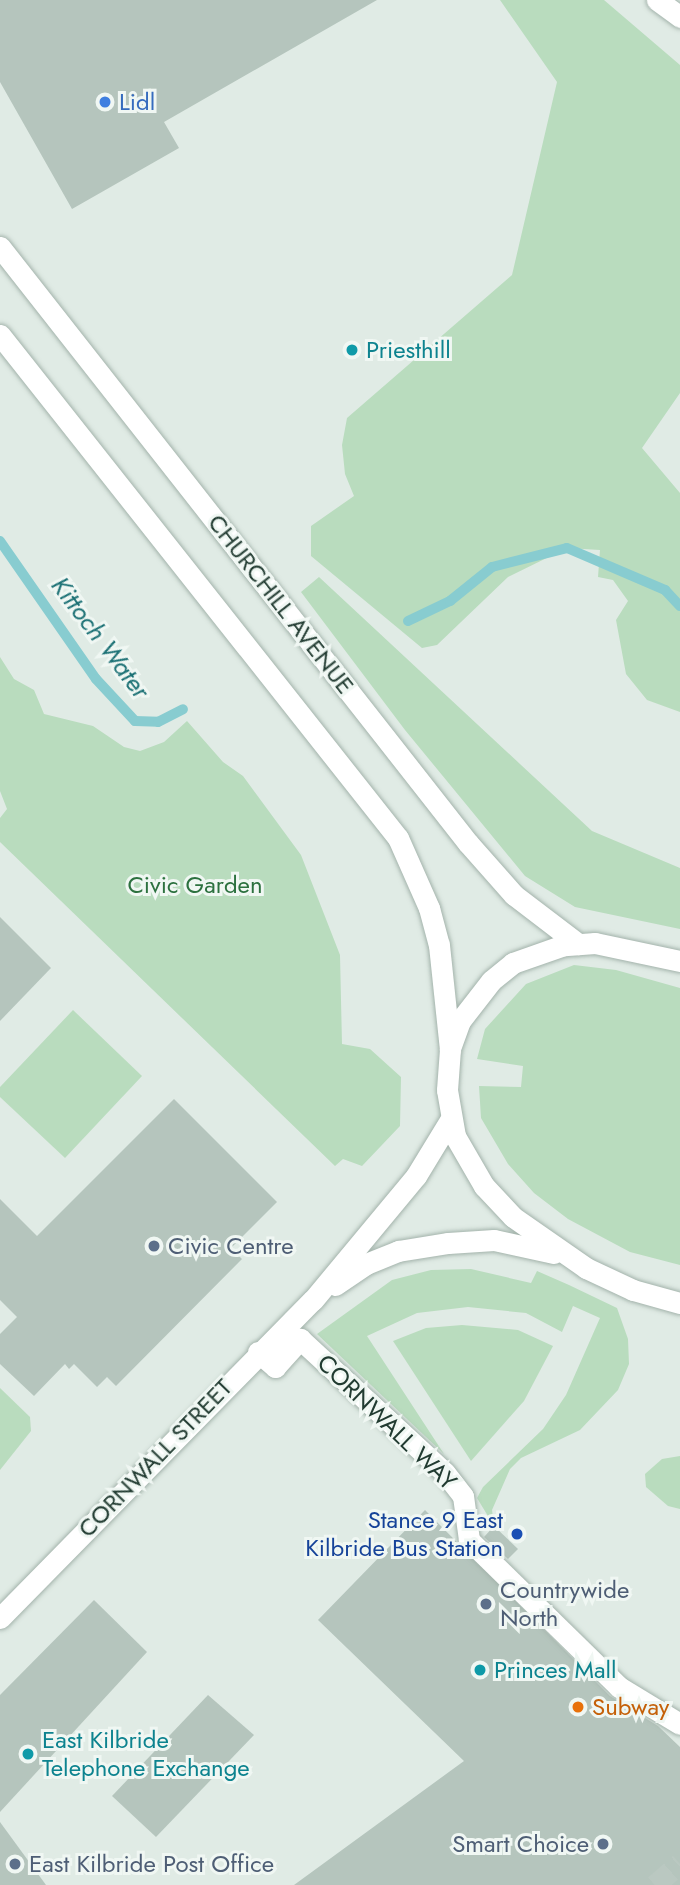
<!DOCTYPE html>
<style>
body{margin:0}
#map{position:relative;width:680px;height:1885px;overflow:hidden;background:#e0ebe5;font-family:Jost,sans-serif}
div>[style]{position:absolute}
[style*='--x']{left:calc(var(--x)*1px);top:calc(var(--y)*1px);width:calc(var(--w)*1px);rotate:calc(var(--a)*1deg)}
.green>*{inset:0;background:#b9dcbe}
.stream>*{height:10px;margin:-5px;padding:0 5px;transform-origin:5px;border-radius:5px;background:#88ccd0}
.building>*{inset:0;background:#b5c5bd}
.minor-tunnel>*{height:21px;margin-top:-10.5px;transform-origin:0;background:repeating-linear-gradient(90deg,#bac8c1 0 21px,transparent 0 31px)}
.roads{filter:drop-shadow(0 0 2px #a3b3ab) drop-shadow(0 0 2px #a3b3ab)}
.minor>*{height:21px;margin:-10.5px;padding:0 10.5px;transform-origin:10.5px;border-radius:10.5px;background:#fff}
.dots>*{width:19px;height:19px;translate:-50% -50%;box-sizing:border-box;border:4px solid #f0f7f3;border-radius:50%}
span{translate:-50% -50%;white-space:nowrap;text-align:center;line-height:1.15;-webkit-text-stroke:6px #f0f7f3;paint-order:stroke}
.shop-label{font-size:24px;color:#366cbe}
.left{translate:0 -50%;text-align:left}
.culture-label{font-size:24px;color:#0d838f}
.street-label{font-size:24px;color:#213b31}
.park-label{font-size:24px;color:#2c713f}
.service-label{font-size:24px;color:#4e5e75}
.right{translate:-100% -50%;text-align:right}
.transit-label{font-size:24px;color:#164399}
.food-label{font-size:24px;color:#c56008}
.water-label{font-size:26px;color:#1c7175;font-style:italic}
</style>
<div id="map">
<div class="green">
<div style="clip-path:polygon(500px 0,604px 0,680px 65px,680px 393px,642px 448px,680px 493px,680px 712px,647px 700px,626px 674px,616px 620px,628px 601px,613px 580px,598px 577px,600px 550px,567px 548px,508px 577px,437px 645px,422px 648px,311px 556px,311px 526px,354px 496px,345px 474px,342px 445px,347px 418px,512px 275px,557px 82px)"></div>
<div style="clip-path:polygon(319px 577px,592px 831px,680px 868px,680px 929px,575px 907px,525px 876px,405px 730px,301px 592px)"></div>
<div style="clip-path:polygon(0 657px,14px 679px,34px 690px,44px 714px,93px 726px,124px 747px,140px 751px,164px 742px,187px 721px,223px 762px,243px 776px,301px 855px,340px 955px,342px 1044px,370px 1049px,401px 1077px,400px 1126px,362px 1166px,343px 1159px,335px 1166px,0 842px,0 818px,7px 809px,0 791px)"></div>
<div style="clip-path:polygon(574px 965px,616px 970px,680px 988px,680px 1265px,630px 1252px,568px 1219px,534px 1193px,508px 1164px,481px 1118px,479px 1086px,521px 1087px,523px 1066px,477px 1059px,485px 1029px,526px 984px)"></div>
<div style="clip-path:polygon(73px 1010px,142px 1076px,65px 1158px,0 1097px,0 1087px)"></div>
<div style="clip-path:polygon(471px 1269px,531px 1283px,537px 1271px,569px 1285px,617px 1308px,628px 1339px,629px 1364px,618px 1390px,580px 1430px,521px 1458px,510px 1469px,492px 1510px,494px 1526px,477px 1498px,483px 1487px,543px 1429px,566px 1395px,600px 1318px,573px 1306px,562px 1332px,526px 1313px,468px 1307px,417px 1313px,367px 1336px,444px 1454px,317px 1334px,392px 1280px,431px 1270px)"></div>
<div style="clip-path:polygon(462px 1325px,518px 1330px,553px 1346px,524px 1401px,471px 1461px,393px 1341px,426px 1328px)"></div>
<div style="clip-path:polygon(0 1388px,30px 1417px,31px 1431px,0 1470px)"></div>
<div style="clip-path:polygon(680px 1456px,680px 1509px,668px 1506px,646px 1487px,645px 1474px,662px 1459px)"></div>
</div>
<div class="stream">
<div style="--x:0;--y:541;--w:168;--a:55.2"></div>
<div style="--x:96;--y:679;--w:57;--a:47.1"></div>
<div style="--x:135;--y:721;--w:23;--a:2"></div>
<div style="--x:158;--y:722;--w:28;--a:-27"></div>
<div style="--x:408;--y:621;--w:47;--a:-25.5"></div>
<div style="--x:450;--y:601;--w:54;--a:-39"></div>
<div style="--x:492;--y:567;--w:77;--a:-14.2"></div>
<div style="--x:567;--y:548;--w:107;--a:23.2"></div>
<div style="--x:665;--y:590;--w:22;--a:47"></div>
</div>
<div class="building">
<div style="clip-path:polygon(0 0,377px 0,164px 122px,179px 148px,72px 209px,0 82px)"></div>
<div style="clip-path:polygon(0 917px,51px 968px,0 1021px)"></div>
<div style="clip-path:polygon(174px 1099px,277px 1202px,231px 1248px,242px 1259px,116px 1386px,107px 1377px,97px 1387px,74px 1364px,69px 1369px,65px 1364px,34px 1396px,0 1364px,0 1334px,17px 1317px,0 1300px,0 1199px,37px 1236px)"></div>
<div style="clip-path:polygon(425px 1510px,610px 1696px,658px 1726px,680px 1747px,680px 1885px,294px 1885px,464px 1761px,318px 1620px)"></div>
<div style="clip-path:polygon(494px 1526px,518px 1549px,508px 1559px,484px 1537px)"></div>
<div style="clip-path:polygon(94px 1600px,147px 1652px,0 1812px,0 1695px)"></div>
<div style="clip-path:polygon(208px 1695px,254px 1735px,156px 1837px,112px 1796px)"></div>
<div style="clip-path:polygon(0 1822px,46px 1885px,0 1885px)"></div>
</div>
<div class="minor-tunnel">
<div style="--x:655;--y:1885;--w:33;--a:-41"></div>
</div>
<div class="roads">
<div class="minor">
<div style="--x:657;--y:0;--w:29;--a:36"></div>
<div style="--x:0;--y:247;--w:758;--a:51.86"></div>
<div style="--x:468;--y:843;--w:69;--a:48.5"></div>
<div style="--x:514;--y:895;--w:81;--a:37.4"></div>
<div style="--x:0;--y:335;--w:641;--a:51.65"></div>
<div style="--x:398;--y:838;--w:77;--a:66.1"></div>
<div style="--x:429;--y:908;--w:38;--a:75"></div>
<div style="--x:439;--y:945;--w:105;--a:84"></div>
<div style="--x:680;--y:961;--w:87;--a:-168"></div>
<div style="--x:595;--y:943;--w:31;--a:176"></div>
<div style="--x:564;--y:945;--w:54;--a:160.6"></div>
<div style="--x:513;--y:963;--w:28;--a:141"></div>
<div style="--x:491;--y:981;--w:51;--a:127.8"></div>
<div style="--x:460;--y:1021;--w:30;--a:110"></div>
<div style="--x:450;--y:1049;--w:41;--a:94.2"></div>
<div style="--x:447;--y:1090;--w:47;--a:80.1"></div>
<div style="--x:455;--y:1136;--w:58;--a:59.9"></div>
<div style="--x:484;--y:1186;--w:42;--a:46.9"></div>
<div style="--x:513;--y:1217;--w:89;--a:34.9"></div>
<div style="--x:586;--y:1268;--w:52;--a:25.1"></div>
<div style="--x:633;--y:1290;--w:49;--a:15.5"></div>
<div style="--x:335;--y:1285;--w:37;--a:-34"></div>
<div style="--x:366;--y:1264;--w:35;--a:-22"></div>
<div style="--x:398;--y:1251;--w:51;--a:-9.1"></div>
<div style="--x:448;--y:1243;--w:46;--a:-3.7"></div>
<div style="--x:494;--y:1240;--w:61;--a:12.2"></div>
<div style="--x:258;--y:1352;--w:23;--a:41"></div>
<div style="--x:275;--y:1367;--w:38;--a:-48"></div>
<div style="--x:300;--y:1339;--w:197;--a:42.7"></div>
<div style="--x:445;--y:1473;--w:29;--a:52"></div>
<div style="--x:463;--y:1496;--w:44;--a:82.2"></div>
<div style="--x:469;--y:1540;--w:210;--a:44.4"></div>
<div style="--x:619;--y:1687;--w:71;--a:31.2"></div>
<div style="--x:0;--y:1618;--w:446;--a:-45.5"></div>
<div style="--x:313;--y:1300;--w:161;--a:-50.3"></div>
<div style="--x:416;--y:1176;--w:66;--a:-58.7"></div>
</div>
</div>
<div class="dots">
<div style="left:105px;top:102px;background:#3f7fe0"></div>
<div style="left:352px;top:350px;background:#0f9aa8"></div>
<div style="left:154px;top:1246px;background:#5c6f8a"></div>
<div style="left:517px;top:1534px;background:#1a4fb4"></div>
<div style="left:486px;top:1604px;background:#5c6f8a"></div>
<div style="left:480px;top:1670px;background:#0f9aa8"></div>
<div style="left:578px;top:1707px;background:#e8710a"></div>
<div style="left:28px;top:1754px;background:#0f9aa8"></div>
<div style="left:603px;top:1844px;background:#5c6f8a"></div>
<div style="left:15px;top:1864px;background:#5c6f8a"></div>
</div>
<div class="shop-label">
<span class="left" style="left:119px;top:102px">Lidl</span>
</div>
<div class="culture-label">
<span class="left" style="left:366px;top:350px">Priesthill</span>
<span class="left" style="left:494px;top:1670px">Princes Mall</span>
<span class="left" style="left:42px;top:1754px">East Kilbride<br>Telephone Exchange</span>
</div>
<div class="street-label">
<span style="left:281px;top:604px;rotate:52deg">CHURCHILL AVENUE</span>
<span style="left:387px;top:1422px;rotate:44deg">CORNWALL WAY</span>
<span style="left:155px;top:1458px;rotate:-46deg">CORNWALL STREET</span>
</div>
<div class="park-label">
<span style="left:195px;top:885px">Civic Garden</span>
</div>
<div class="service-label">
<span class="left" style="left:168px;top:1246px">Civic Centre</span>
<span class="left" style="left:500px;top:1604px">Countrywide<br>North</span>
<span class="right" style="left:589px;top:1844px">Smart Choice</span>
<span class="left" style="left:29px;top:1864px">East Kilbride Post Office</span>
</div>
<div class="transit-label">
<span class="right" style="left:503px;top:1534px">Stance 9 East<br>Kilbride Bus Station</span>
</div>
<div class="food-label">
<span class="left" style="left:592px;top:1707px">Subway</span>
</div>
<div class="water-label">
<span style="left:100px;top:638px;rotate:53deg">Kittoch Water</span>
</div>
</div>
